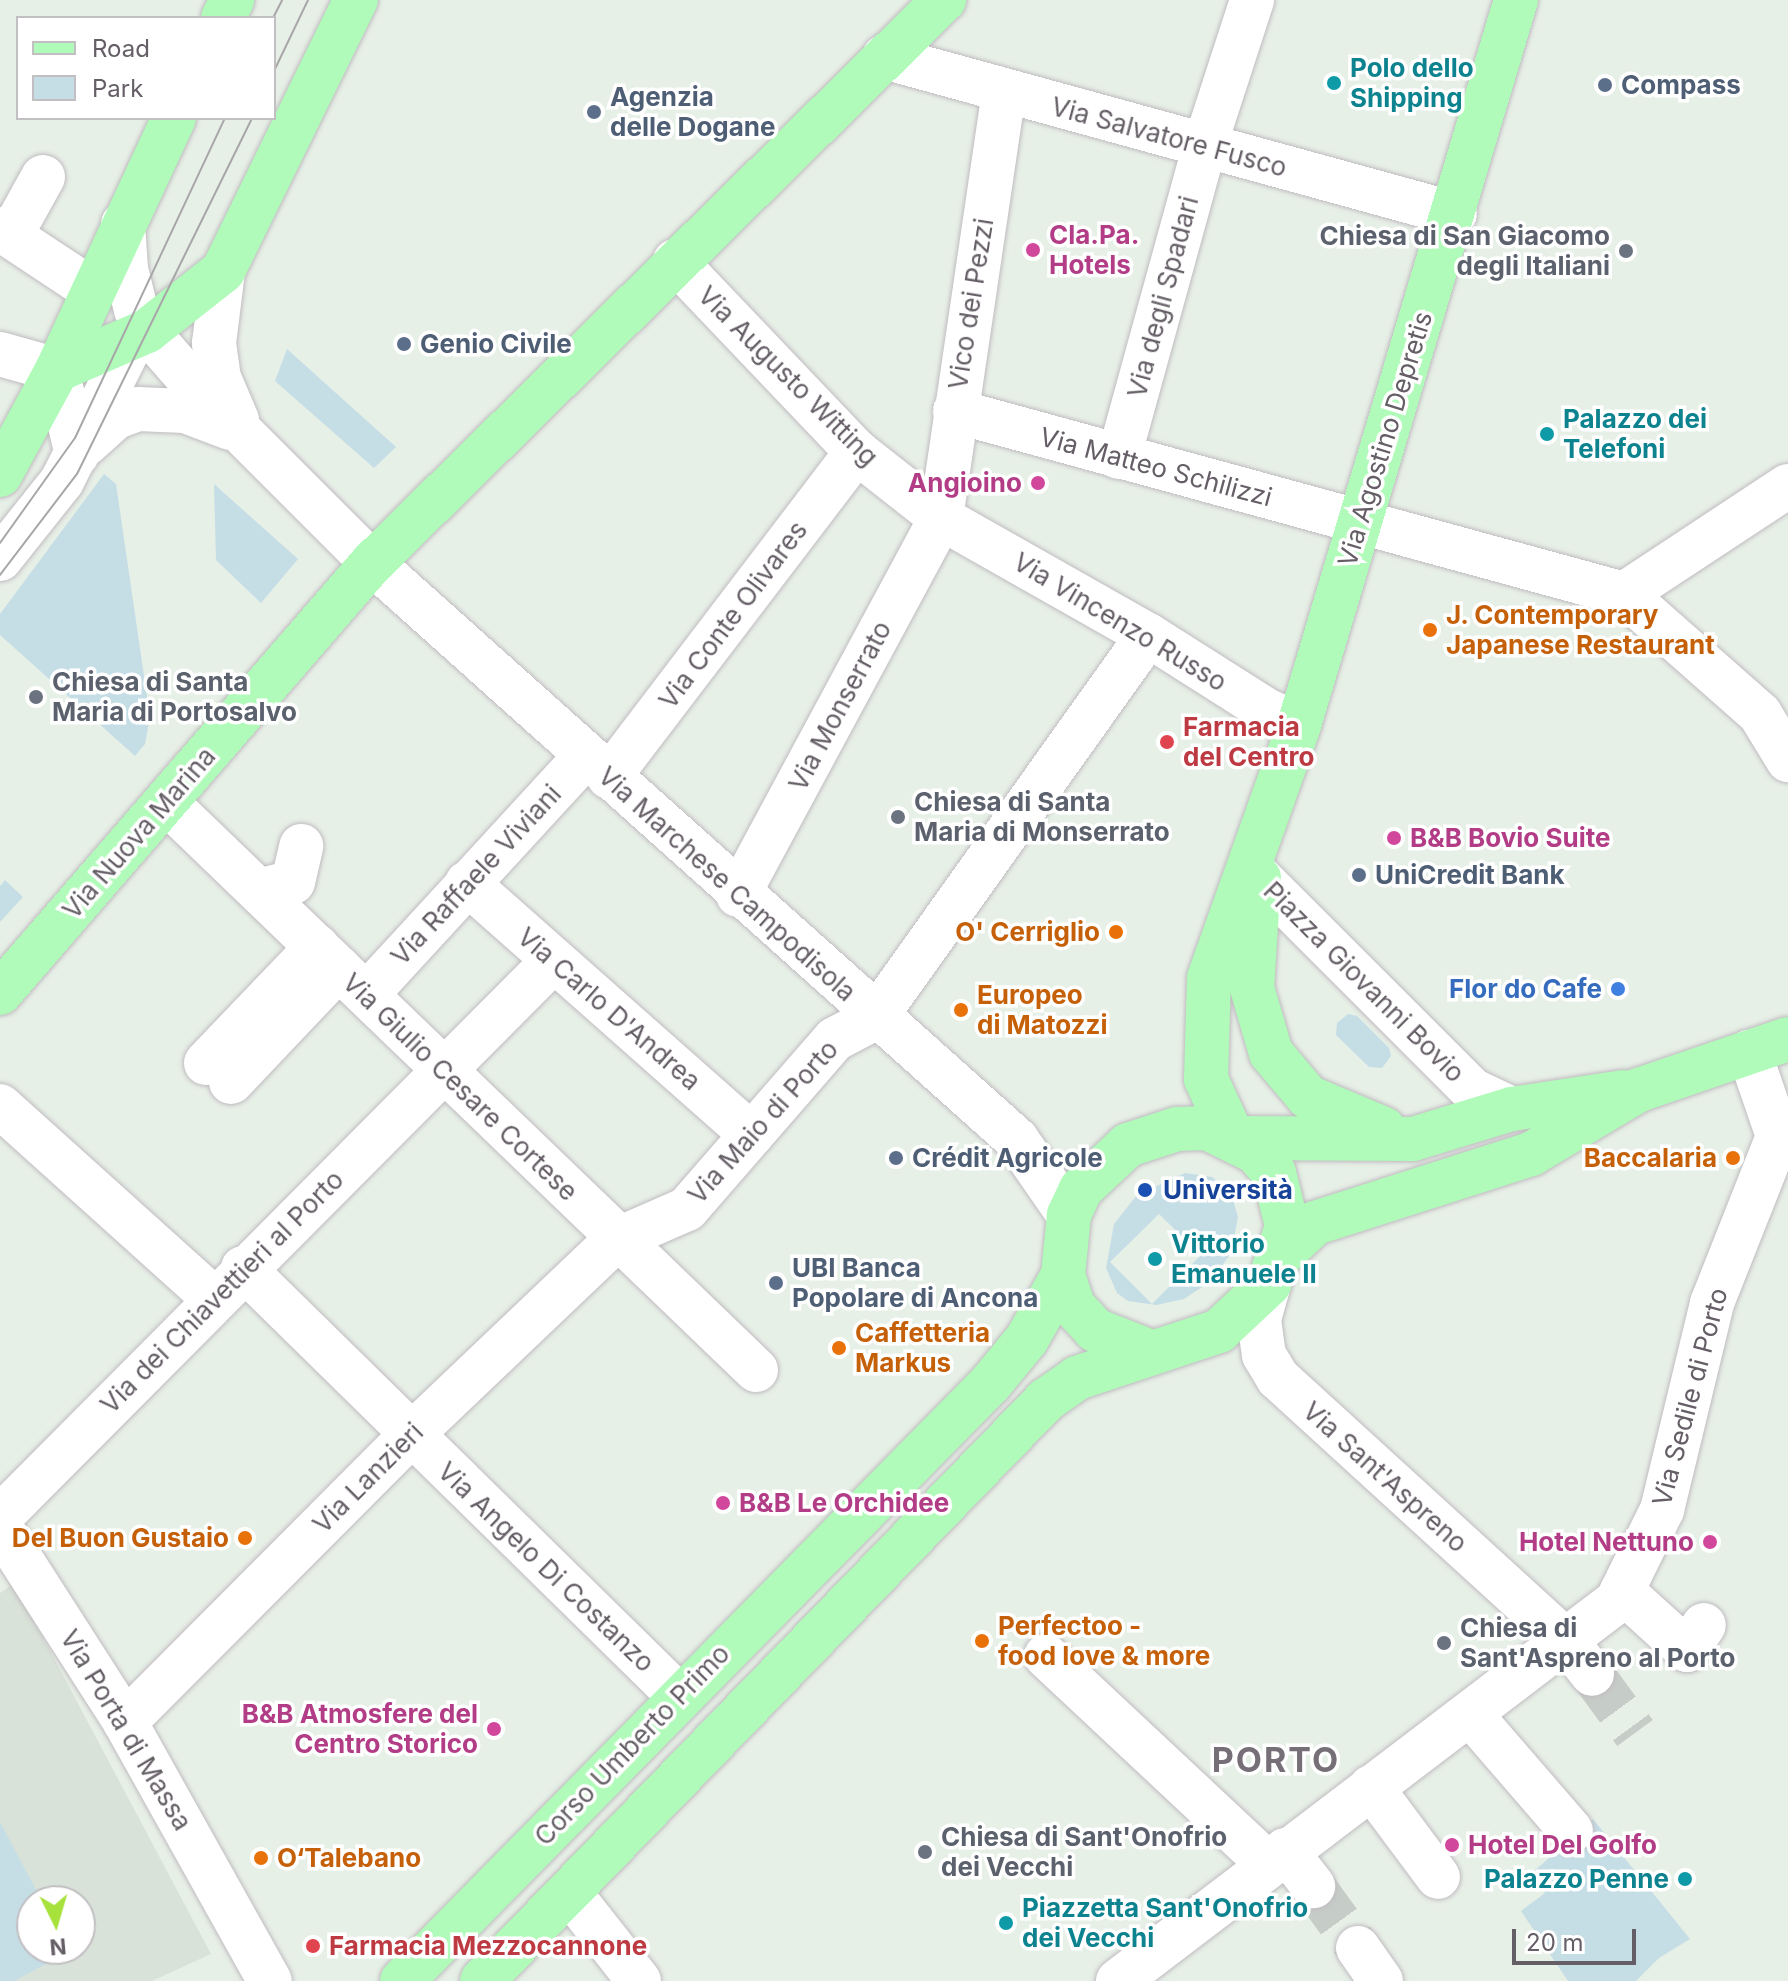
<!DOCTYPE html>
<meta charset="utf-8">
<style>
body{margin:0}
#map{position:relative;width:1788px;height:1981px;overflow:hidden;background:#e7f0e7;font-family:Inter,sans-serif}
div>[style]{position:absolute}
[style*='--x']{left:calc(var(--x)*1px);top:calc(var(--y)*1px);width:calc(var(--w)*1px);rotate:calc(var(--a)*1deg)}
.education>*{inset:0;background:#d8e2d8}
.green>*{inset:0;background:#c5dde5}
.minor-tunnel>*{height:44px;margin-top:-22px;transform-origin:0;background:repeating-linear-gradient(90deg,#c6ccc7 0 44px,transparent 0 66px)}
.roads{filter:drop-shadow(0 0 2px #c1bbc1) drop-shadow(0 0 2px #c1bbc1)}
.minor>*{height:44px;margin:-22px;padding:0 22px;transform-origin:22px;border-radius:22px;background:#fff}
.major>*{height:44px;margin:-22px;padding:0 22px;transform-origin:22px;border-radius:22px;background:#b0fbb9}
.tram>*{height:2px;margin:-1px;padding:0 1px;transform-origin:1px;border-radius:1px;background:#a8a6a9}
.dots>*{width:22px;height:22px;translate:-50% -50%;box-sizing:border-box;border:4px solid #fff;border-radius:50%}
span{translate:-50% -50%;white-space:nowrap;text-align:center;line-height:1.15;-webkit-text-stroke:7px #fff;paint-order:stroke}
.culture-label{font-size:26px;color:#0d838f;font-weight:700}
.left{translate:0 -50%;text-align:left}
.right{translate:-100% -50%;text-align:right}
.service-label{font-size:26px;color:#4e5e75;font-weight:700}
.street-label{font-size:26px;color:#655e66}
.hotel-label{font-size:26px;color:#b23c85;font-weight:700}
.worship-label{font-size:26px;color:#5b616d;font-weight:700}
.food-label{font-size:26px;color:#c56008;font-weight:700}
.health-label{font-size:26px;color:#be3a42;font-weight:700}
.shop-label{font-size:26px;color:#366cbe;font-weight:700}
.transit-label{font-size:26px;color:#164399;font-weight:700}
.district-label{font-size:34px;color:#766f78;font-weight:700;letter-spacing:2px}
.legend{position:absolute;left:16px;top:16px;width:260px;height:104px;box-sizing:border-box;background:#fff;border:2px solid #c1bfc2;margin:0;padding:10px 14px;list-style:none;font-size:24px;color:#655e66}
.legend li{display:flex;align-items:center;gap:16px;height:40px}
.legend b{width:40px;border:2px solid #c1bfc2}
.north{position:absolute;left:16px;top:1885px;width:80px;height:80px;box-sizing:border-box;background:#fff;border:2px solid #c1bfc2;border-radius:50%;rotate:175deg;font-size:22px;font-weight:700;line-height:32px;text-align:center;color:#655e66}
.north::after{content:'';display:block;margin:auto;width:28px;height:36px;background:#a7e13c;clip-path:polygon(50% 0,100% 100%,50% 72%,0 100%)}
.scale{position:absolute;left:1512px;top:1929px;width:124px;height:36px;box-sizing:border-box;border:4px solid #655e66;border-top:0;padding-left:10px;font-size:24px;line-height:28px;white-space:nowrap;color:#655e66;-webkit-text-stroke:6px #fff;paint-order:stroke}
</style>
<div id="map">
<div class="education">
<div style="clip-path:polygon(evenodd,14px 1583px,211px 1954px,152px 1981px,0 1981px,0 1593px,14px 1583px,32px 1901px,80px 1901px,80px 1949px,32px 1949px,32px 1901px)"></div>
</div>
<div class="green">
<div style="clip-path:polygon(287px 349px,396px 447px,374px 468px,275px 381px)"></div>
<div style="clip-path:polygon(104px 474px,116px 484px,150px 717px,145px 744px,135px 756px,0 635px,0 614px)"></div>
<div style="clip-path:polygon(214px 484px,298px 559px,261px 603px,216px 560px)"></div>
<div style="clip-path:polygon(5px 880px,23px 897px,0 922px,0 886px)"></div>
<div style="clip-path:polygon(1348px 1014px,1357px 1016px,1389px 1048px,1391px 1056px,1382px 1068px,1369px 1067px,1336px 1035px,1337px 1023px)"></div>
<div style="clip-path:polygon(evenodd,1185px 1173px,1212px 1177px,1231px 1193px,1238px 1217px,1231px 1253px,1211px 1281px,1184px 1299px,1156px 1305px,1128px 1301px,1117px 1293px,1106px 1268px,1114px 1224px,1137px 1195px,1185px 1173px,1159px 1214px,1201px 1255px,1152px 1304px,1110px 1262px,1159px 1214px)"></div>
<div style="clip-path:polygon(1593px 1819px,1690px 1939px,1659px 1958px,1636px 1981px,1568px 1981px,1521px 1911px,1545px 1893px,1532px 1873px)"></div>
<div style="clip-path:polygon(0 1822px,42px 1901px,32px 1901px,32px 1949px,69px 1952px,14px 1981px,0 1981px)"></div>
</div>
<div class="minor-tunnel">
<div style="--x:1592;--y:1674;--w:73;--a:53.9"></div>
<div style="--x:1313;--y:1886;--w:77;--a:54"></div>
</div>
<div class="roads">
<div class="minor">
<div style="--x:884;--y:57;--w:592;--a:15.37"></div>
<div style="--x:123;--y:224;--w:45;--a:86.2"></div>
<div style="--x:126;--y:269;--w:42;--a:76.3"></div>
<div style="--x:136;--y:310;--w:24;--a:62"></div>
<div style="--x:147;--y:331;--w:73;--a:48.9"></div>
<div style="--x:195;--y:386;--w:250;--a:45"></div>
<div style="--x:372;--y:563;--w:865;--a:41.81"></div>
<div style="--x:1017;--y:1140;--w:91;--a:55.3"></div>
<div style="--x:0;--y:229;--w:110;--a:33.5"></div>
<div style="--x:12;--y:233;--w:64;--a:-61"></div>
<div style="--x:675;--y:261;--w:264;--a:46.4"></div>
<div style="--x:857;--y:452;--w:107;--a:38.2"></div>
<div style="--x:941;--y:518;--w:238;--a:29.5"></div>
<div style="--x:1148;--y:635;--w:140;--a:32.4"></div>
<div style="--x:1266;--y:710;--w:36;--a:24"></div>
<div style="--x:223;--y:271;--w:73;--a:97.1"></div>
<div style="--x:214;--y:343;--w:35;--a:82"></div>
<div style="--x:219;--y:378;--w:46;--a:66.8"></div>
<div style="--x:0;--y:354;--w:59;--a:15.7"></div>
<div style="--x:57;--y:370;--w:87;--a:76.8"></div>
<div style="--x:955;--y:411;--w:694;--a:15.3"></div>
<div style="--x:1624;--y:594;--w:181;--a:41.4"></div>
<div style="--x:1760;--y:714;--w:54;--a:58.7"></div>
<div style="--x:86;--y:444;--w:40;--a:-42"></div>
<div style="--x:116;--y:417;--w:23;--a:-20"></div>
<div style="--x:138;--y:409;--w:47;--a:2.4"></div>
<div style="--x:185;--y:411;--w:48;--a:20.7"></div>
<div style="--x:1119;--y:457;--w:320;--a:-74.6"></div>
<div style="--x:1204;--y:148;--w:156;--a:-72"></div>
<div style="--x:0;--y:559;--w:100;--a:-51.5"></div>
<div style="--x:62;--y:481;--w:160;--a:-63.3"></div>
<div style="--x:1624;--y:594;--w:196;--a:-33.4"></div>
<div style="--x:609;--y:777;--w:409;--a:-52.7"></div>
<div style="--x:166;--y:802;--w:819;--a:43.91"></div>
<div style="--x:1259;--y:877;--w:301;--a:45"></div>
<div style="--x:1472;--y:1090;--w:44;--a:25.4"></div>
<div style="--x:467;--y:883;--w:380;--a:41.5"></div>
<div style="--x:259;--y:891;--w:35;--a:-15"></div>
<div style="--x:293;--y:882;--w:37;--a:-77"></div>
<div style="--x:738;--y:895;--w:428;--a:-61.7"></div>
<div style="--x:941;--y:518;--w:432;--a:-81.6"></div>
<div style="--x:367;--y:994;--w:322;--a:-47.4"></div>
<div style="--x:206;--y:1063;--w:161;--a:-46.3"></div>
<div style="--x:231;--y:1082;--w:157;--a:-46.5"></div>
<div style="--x:0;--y:1106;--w:287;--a:42"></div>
<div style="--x:243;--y:1268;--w:611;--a:44.47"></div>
<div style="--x:1269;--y:1284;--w:37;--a:106"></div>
<div style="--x:1259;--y:1320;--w:35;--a:82"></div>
<div style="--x:1264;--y:1355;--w:27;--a:59"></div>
<div style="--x:1278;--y:1378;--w:393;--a:42.4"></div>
<div style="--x:1568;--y:1643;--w:39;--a:52"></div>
<div style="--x:0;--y:1517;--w:784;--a:-45.15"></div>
<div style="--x:0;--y:1527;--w:232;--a:57.3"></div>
<div style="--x:125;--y:1722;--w:297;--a:60.8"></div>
<div style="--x:1622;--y:1591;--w:88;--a:42.2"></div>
<div style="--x:1687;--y:1650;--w:30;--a:-56"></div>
<div style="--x:1046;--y:1656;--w:304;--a:43.1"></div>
<div style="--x:1471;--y:1715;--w:153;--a:49.2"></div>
<div style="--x:125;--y:1722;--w:405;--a:-45.1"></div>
<div style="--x:411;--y:1435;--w:283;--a:-43.6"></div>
<div style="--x:616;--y:1240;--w:77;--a:-23.6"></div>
<div style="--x:687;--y:1209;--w:225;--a:-49"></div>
<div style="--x:835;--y:1039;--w:45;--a:-27.7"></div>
<div style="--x:875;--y:1018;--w:470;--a:-54.5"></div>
<div style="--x:1371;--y:1787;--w:112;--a:53.3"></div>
<div style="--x:1285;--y:1850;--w:46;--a:52.1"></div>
<div style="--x:569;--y:1892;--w:113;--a:51.8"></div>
<div style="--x:1358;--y:1948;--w:40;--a:55.1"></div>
<div style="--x:1118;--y:1981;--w:627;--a:-37.29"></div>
<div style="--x:1617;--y:1601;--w:102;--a:-63.7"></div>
<div style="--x:1662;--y:1510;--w:213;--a:-76.4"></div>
<div style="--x:1712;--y:1303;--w:180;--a:-68.4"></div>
<div style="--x:1778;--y:1136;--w:89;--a:-109"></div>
</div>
<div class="major">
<div style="--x:223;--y:18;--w:20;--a:-63"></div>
<div style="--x:57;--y:370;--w:98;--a:-23.4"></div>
<div style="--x:147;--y:331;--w:97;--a:-38.3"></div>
<div style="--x:223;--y:271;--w:302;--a:-63.9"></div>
<div style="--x:0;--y:475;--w:119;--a:-61.5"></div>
<div style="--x:57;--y:370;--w:278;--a:-65.1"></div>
<div style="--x:1259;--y:878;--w:110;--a:93.6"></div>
<div style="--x:1252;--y:988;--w:68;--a:73.7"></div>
<div style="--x:1271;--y:1053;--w:57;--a:49.9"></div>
<div style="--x:1308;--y:1097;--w:82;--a:22.8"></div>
<div style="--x:0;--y:993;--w:569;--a:-49.14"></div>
<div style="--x:372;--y:563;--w:803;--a:-44.55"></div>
<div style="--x:1233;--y:1138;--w:65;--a:-114.6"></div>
<div style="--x:1206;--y:1079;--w:101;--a:-88.3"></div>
<div style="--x:1209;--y:978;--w:269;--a:-70.4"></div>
<div style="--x:1299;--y:725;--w:757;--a:-73.34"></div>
<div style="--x:1233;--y:1138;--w:180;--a:0.3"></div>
<div style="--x:1413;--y:1139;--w:103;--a:-16.9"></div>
<div style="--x:1512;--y:1109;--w:113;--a:-8.6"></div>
<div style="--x:1282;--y:1254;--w:45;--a:-43.2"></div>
<div style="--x:1315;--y:1223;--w:227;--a:-17.7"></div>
<div style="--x:1531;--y:1154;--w:126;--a:-30.7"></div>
<div style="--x:1639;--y:1090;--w:157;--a:-18.9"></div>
<div style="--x:402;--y:1981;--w:838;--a:-45.44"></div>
<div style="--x:990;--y:1384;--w:58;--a:-50.6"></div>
<div style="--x:1027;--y:1339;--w:73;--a:-60.6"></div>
<div style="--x:482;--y:1981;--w:810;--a:-45.85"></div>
<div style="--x:1046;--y:1400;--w:38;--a:-35"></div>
<div style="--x:1077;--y:1378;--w:150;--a:-18.3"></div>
<div style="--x:1219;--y:1331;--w:69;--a:-43.2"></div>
<div style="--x:1269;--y:1284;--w:61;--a:-72.8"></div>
<div style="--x:1287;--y:1226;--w:55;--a:-103.8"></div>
<div style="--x:1274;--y:1173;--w:28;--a:-131"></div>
<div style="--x:1256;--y:1152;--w:55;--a:-153.9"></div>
<div style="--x:1207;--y:1128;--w:30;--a:178"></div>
<div style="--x:1177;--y:1129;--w:52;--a:161.9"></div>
<div style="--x:1128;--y:1145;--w:64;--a:136.9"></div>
<div style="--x:1081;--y:1189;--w:29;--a:115"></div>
<div style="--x:1069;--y:1215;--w:60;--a:95.7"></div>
<div style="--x:1063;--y:1275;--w:33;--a:72"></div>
<div style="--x:1073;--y:1306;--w:33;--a:47"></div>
<div style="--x:1095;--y:1330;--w:60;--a:21.4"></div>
</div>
</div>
<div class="tram">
<div style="--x:273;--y:18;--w:20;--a:-63"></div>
<div style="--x:274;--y:71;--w:79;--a:-64.4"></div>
<div style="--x:0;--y:543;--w:129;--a:-54.5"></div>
<div style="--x:75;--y:438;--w:353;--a:-64.9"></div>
<div style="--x:0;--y:575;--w:127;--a:-52.7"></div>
<div style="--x:77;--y:474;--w:397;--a:-63.8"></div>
</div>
<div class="dots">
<div style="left:1334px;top:83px;background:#0f9aa8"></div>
<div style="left:1605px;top:85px;background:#5c6f8a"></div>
<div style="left:594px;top:112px;background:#5c6f8a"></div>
<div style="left:1033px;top:250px;background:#d1479c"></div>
<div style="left:1626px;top:251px;background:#6b7280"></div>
<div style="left:404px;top:344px;background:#5c6f8a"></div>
<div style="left:1547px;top:434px;background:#0f9aa8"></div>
<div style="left:1038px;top:483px;background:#d1479c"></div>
<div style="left:1430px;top:630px;background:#e8710a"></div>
<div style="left:36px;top:697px;background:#6b7280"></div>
<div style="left:1167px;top:742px;background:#e0444e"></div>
<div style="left:898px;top:817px;background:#6b7280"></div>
<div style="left:1394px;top:838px;background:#d1479c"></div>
<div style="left:1359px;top:875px;background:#5c6f8a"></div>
<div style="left:1116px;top:932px;background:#e8710a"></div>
<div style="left:1618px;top:989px;background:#3f7fe0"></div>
<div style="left:961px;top:1010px;background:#e8710a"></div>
<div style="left:896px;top:1158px;background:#5c6f8a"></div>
<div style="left:1733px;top:1158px;background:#e8710a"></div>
<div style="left:1145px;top:1190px;background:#1a4fb4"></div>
<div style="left:1155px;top:1259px;background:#0f9aa8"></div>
<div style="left:776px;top:1283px;background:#5c6f8a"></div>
<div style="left:839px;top:1348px;background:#e8710a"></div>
<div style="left:723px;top:1503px;background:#d1479c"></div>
<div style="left:245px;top:1538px;background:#e8710a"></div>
<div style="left:1710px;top:1542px;background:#d1479c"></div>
<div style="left:982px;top:1641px;background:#e8710a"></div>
<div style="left:1444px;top:1643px;background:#6b7280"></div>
<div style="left:494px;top:1729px;background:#d1479c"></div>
<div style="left:1452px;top:1845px;background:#d1479c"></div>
<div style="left:925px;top:1852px;background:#6b7280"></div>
<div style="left:261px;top:1858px;background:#e8710a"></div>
<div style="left:1685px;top:1879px;background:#0f9aa8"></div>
<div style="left:1006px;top:1923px;background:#0f9aa8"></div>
<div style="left:313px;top:1946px;background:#e0444e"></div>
</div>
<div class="culture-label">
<span class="left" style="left:1350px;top:83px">Polo dello<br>Shipping</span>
<span class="left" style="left:1563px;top:434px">Palazzo dei<br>Telefoni</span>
<span class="left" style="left:1171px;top:1259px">Vittorio<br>Emanuele II</span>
<span class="right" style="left:1669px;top:1879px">Palazzo Penne</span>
<span class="left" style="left:1022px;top:1923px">Piazzetta Sant'Onofrio<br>dei Vecchi</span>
</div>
<div class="service-label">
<span class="left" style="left:1621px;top:85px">Compass</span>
<span class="left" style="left:610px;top:112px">Agenzia<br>delle Dogane</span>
<span class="left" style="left:420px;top:344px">Genio Civile</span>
<span class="left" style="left:1375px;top:875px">UniCredit Bank</span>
<span class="left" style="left:912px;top:1158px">Crédit Agricole</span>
<span class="left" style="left:792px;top:1283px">UBI Banca<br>Popolare di Ancona</span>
</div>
<div class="street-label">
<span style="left:1169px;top:137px;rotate:15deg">Via Salvatore Fusco</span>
<span style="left:1163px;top:297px;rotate:-75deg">Via degli Spadari</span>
<span style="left:971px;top:304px;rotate:-81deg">Vico dei Pezzi</span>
<span style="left:788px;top:376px;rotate:45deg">Via Augusto Witting</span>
<span style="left:1385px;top:439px;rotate:-73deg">Via Agostino Depretis</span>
<span style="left:1156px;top:467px;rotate:15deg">Via Matteo Schilizzi</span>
<span style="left:733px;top:615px;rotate:-53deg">Via Conte Olivares</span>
<span style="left:1120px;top:622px;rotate:31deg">Via Vincenzo Russo</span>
<span style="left:840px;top:706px;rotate:-62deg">Via Monserrato</span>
<span style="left:139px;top:833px;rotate:-49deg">Via Nuova Marina</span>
<span style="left:476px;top:875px;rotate:-47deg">Via Raffaele Viviani</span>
<span style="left:727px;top:884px;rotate:42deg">Via Marchese Campodisola</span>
<span style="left:1364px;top:982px;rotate:45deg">Piazza Giovanni Bovio</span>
<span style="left:609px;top:1009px;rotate:41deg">Via Carlo D'Andrea</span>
<span style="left:460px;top:1087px;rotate:44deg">Via Giulio Cesare Cortese</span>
<span style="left:763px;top:1122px;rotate:-48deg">Via Maio di Porto</span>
<span style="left:222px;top:1292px;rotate:-45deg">Via dei Chiavettieri al Porto</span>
<span style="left:1690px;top:1397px;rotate:-75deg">Via Sedile di Porto</span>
<span style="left:1385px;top:1477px;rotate:42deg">Via Sant'Aspreno</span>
<span style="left:368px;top:1478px;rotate:-45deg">Via Lanzieri</span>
<span style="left:546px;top:1567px;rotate:44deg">Via Angelo Di Costanzo</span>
<span style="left:126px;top:1730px;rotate:59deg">Via Porta di Massa</span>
<span style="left:632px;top:1745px;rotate:-46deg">Corso Umberto Primo</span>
</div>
<div class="hotel-label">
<span class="left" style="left:1049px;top:250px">Cla.Pa.<br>Hotels</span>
<span class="right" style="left:1022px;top:483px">Angioino</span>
<span class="left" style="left:1410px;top:838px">B&amp;B Bovio Suite</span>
<span class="left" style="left:739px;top:1503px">B&amp;B Le Orchidee</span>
<span class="right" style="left:1694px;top:1542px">Hotel Nettuno</span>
<span class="right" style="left:478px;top:1729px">B&amp;B Atmosfere del<br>Centro Storico</span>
<span class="left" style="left:1468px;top:1845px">Hotel Del Golfo</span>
</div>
<div class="worship-label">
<span class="right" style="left:1610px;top:251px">Chiesa di San Giacomo<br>degli Italiani</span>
<span class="left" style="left:52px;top:697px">Chiesa di Santa<br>Maria di Portosalvo</span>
<span class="left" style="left:914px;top:817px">Chiesa di Santa<br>Maria di Monserrato</span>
<span class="left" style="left:1460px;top:1643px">Chiesa di<br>Sant'Aspreno al Porto</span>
<span class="left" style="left:941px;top:1852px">Chiesa di Sant'Onofrio<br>dei Vecchi</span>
</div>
<div class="food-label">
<span class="left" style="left:1446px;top:630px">J. Contemporary<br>Japanese Restaurant</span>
<span class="right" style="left:1100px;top:932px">O' Cerriglio</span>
<span class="left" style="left:977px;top:1010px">Europeo<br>di Matozzi</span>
<span class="right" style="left:1717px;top:1158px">Baccalaria</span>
<span class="left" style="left:855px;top:1348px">Caffetteria<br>Markus</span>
<span class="right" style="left:229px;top:1538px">Del Buon Gustaio</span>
<span class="left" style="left:998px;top:1641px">Perfectoo -<br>food love &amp; more</span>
<span class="left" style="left:277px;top:1858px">O‘Talebano</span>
</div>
<div class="health-label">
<span class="left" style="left:1183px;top:742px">Farmacia<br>del Centro</span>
<span class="left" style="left:329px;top:1946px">Farmacia Mezzocannone</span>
</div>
<div class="shop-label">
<span class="right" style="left:1602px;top:989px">Flor do Cafe</span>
</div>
<div class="transit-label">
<span class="left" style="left:1163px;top:1190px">Università</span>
</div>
<div class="district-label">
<span style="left:1276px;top:1760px">PORTO</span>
</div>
<ul class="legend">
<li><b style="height:10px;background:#b0fbb9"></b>Road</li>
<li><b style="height:22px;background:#c5dde5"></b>Park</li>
</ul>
<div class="north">N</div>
<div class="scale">20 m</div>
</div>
